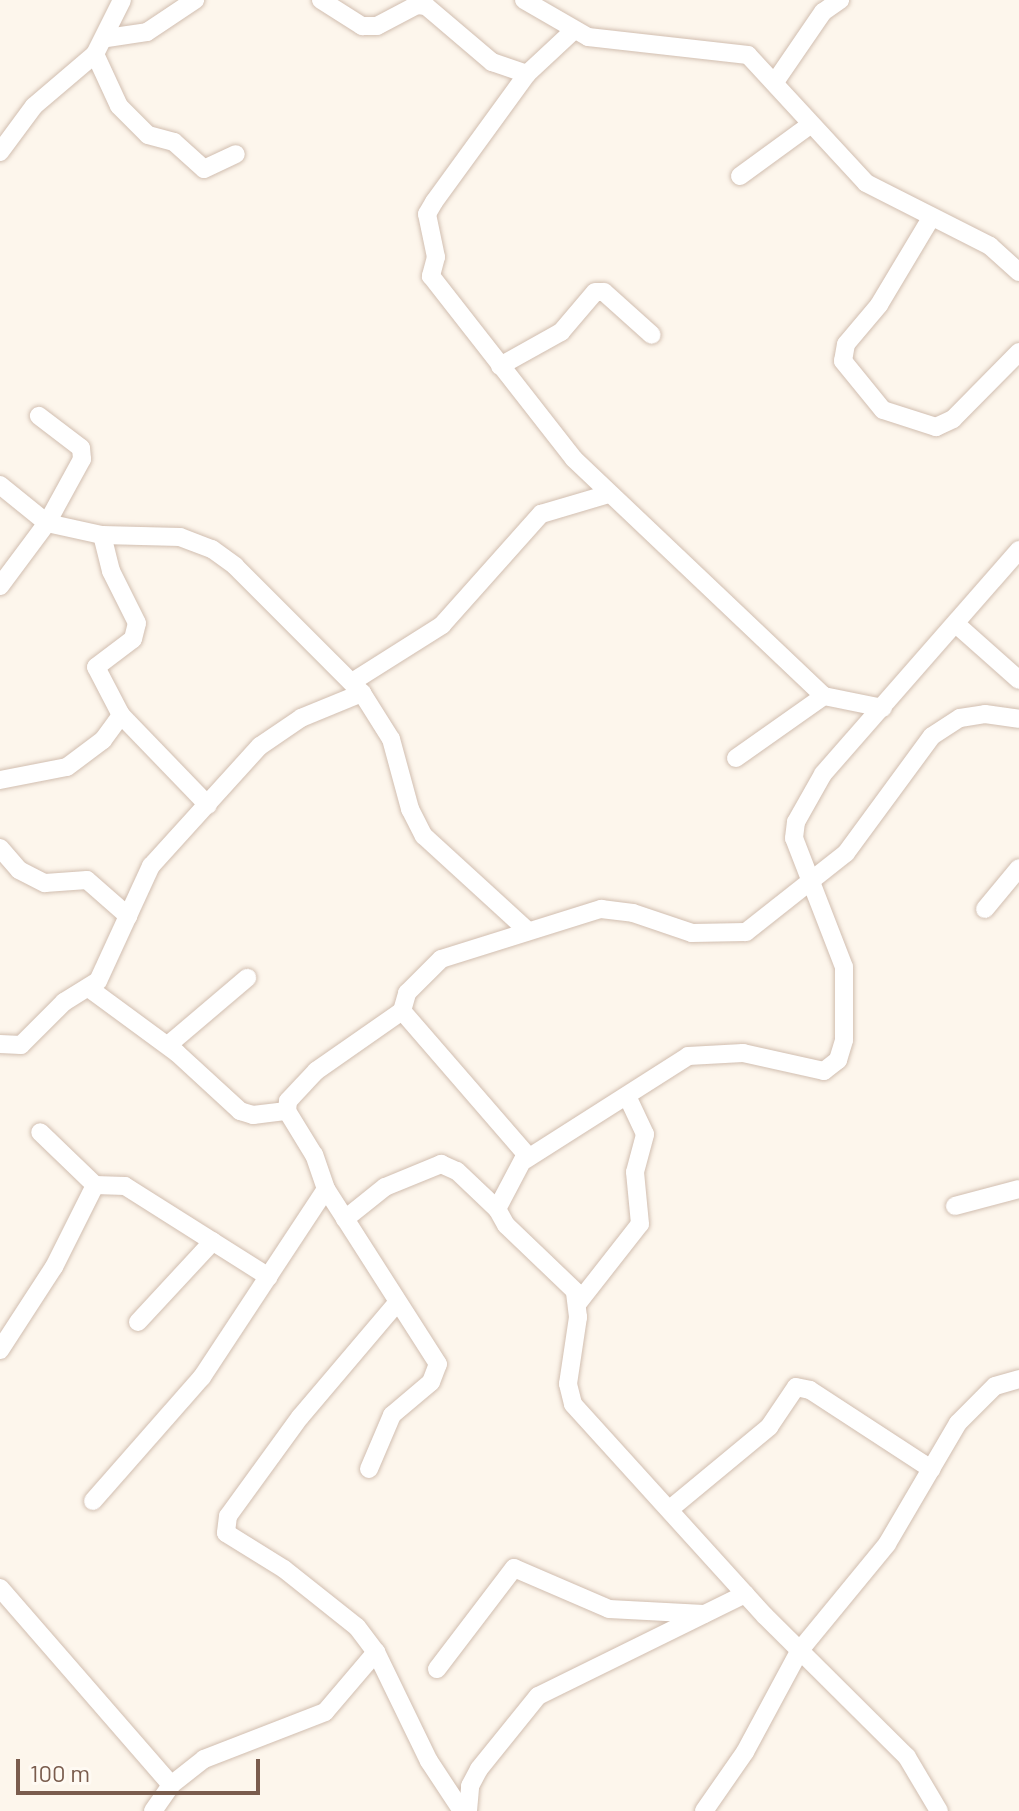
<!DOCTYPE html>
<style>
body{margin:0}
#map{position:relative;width:1019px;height:1811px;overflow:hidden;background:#fdf6ec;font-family:Barlow,sans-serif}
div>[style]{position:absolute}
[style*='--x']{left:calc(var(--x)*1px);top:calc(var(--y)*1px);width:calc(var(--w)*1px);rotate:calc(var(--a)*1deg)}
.roads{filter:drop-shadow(0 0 2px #d1beb0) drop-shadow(0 0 2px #d1beb0)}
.minor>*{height:18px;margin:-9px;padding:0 9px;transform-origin:9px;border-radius:9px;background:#fff}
span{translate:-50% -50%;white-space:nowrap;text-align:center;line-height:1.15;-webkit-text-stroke:7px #fffaf3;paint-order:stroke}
.scale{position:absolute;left:16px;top:1759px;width:244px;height:36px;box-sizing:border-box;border:4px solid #7a5c4d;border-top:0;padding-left:10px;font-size:24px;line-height:28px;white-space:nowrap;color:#7a5c4d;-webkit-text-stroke:6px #fffaf3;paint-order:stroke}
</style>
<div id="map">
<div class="roads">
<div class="minor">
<div style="--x:321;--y:0;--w:49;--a:32.4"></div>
<div style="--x:362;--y:26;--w:15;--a:0"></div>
<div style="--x:377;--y:26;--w:45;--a:-27.7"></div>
<div style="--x:417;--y:5;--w:9;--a:6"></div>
<div style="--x:426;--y:6;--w:87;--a:40.3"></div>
<div style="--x:492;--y:62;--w:37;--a:19"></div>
<div style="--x:524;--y:0;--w:74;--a:30"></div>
<div style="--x:588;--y:37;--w:161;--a:6.4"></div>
<div style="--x:748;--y:55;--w:174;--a:47.3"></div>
<div style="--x:866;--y:183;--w:139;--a:26.9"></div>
<div style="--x:990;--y:246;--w:39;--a:42"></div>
<div style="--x:572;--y:32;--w:62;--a:137"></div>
<div style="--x:527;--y:74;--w:158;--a:126"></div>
<div style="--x:434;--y:202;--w:14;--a:120"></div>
<div style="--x:427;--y:214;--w:44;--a:78.2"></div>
<div style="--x:436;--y:257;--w:20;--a:105"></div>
<div style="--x:431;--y:276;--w:232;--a:52"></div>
<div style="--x:574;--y:459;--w:344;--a:43.5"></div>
<div style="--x:107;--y:38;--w:40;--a:-8.5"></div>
<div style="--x:147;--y:32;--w:58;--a:-33.7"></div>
<div style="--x:95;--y:54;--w:57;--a:65.2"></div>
<div style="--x:119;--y:106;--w:41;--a:45"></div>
<div style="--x:148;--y:135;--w:27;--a:15"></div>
<div style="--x:174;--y:142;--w:40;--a:42"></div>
<div style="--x:204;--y:169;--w:35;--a:-25"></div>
<div style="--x:775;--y:82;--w:85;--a:-55.6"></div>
<div style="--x:823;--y:12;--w:21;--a:-35"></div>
<div style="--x:0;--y:152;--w:57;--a:-53.5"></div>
<div style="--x:34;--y:106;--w:80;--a:-40.4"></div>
<div style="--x:95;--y:54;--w:60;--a:-63.4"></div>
<div style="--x:740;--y:176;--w:87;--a:-36.1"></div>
<div style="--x:931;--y:218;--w:101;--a:120.9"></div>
<div style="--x:879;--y:305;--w:51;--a:130.2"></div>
<div style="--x:846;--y:344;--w:17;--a:100"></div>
<div style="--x:843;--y:361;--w:63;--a:50.8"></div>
<div style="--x:883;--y:410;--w:56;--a:17.8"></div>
<div style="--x:936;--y:427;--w:19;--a:-25"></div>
<div style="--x:953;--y:419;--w:94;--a:-45.4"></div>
<div style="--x:500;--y:366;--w:70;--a:-29.1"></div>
<div style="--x:561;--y:332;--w:52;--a:-49.6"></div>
<div style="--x:595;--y:292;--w:9;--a:0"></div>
<div style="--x:604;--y:292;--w:64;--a:41.9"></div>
<div style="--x:0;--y:485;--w:60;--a:39"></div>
<div style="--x:47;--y:523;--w:56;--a:12.3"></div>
<div style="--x:102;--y:535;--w:78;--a:1.5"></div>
<div style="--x:180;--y:537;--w:34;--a:21"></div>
<div style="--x:212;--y:549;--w:29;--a:36"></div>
<div style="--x:235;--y:566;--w:180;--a:45"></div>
<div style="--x:362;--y:693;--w:54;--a:57.8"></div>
<div style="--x:391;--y:739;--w:73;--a:74.8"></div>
<div style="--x:410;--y:809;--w:30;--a:63"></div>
<div style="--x:424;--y:836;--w:139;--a:42.4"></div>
<div style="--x:0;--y:586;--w:79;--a:-53.3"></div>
<div style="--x:47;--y:523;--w:73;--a:-61.3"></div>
<div style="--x:82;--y:459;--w:11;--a:-95"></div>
<div style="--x:81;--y:448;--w:53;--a:-142.7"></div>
<div style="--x:956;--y:624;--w:84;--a:41.6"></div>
<div style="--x:352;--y:682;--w:107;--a:-32.3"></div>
<div style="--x:442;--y:625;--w:149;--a:-48.3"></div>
<div style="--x:541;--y:514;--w:71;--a:-16.4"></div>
<div style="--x:121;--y:715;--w:125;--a:46"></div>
<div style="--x:736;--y:758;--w:108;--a:-35.2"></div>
<div style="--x:824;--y:696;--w:60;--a:11.5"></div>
<div style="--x:0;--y:780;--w:68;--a:-11"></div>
<div style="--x:67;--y:767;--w:45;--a:-36.9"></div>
<div style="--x:103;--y:740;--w:31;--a:-54"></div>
<div style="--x:121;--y:715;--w:54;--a:-117.5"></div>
<div style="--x:96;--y:667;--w:46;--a:-37.1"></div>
<div style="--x:133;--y:639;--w:16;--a:-76"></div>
<div style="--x:137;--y:623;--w:58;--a:-116.6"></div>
<div style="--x:111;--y:571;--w:37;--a:-104"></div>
<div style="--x:0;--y:848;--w:29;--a:49"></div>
<div style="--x:19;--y:870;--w:29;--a:27"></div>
<div style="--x:45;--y:883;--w:42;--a:-4.1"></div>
<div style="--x:87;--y:880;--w:55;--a:41.3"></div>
<div style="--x:985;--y:909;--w:53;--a:-50.3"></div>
<div style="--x:90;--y:989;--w:108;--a:36.3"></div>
<div style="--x:177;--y:1053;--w:86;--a:42.6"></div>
<div style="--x:240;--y:1111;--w:14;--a:17"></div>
<div style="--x:253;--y:1115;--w:34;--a:-7"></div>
<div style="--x:0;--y:1044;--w:21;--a:3"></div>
<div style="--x:21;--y:1045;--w:61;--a:-45"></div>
<div style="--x:64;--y:1002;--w:40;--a:-32"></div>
<div style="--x:98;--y:981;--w:127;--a:-65.3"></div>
<div style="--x:151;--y:866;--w:162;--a:-47.8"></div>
<div style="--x:260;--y:746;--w:50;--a:-34.3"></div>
<div style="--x:301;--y:718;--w:66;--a:-22.3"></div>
<div style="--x:168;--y:1045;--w:104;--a:-40.3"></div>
<div style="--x:525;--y:1160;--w:193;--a:-32.5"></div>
<div style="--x:688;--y:1056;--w:55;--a:-3.1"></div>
<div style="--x:743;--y:1053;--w:83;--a:12.5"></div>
<div style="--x:824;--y:1071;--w:18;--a:-38"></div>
<div style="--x:838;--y:1060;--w:21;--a:-73"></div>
<div style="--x:844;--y:1040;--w:73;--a:-90"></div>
<div style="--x:844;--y:967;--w:138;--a:-111.2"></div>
<div style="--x:794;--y:838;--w:16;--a:-83"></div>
<div style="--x:796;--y:822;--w:55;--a:-60.6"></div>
<div style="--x:823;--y:774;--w:298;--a:-48.8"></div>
<div style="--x:95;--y:1185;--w:30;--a:2"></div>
<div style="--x:125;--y:1186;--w:170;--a:32.3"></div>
<div style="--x:955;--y:1206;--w:66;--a:-14.9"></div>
<div style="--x:345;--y:1219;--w:51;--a:-38.7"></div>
<div style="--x:385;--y:1187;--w:61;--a:-22.3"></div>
<div style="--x:441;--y:1164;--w:17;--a:24"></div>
<div style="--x:457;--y:1171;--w:55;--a:43.5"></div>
<div style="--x:578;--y:1303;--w:100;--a:-51.9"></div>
<div style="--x:640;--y:1224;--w:52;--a:-95.5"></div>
<div style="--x:635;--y:1172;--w:39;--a:-75"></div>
<div style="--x:645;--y:1134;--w:42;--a:-115.3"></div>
<div style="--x:396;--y:1304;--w:148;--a:130.3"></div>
<div style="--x:300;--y:1417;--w:122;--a:126"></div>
<div style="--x:228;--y:1516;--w:17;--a:97"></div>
<div style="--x:226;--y:1533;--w:68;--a:31.8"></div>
<div style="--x:284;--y:1569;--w:93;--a:38.5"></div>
<div style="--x:357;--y:1627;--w:31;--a:53"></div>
<div style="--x:376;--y:1652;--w:121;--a:64.1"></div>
<div style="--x:429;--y:1761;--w:60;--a:56.6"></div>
<div style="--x:138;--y:1322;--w:110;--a:-47.2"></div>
<div style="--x:0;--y:1350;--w:99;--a:-57"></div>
<div style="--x:54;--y:1267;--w:92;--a:-63.4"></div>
<div style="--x:95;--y:1185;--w:76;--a:-136.1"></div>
<div style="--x:369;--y:1469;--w:59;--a:-66.9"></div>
<div style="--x:392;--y:1415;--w:51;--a:-40.2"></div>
<div style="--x:431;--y:1382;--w:19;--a:-69"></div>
<div style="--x:438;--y:1364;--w:208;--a:-122.6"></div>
<div style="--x:326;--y:1189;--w:36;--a:-109"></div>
<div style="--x:314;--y:1155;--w:52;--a:-121.5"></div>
<div style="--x:287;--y:1111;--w:10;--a:-84"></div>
<div style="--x:288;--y:1101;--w:41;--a:-47"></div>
<div style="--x:316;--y:1071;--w:105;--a:-34.9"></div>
<div style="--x:93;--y:1501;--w:165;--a:-48.7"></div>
<div style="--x:202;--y:1377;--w:225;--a:-56.6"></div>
<div style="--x:670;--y:1509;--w:129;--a:-39.6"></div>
<div style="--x:769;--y:1427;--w:48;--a:-56"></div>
<div style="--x:796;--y:1387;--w:14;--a:12"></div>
<div style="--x:810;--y:1390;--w:145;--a:33.1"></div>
<div style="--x:0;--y:1588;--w:261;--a:49"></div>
<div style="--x:437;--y:1669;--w:127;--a:-52.7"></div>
<div style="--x:514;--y:1568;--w:103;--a:23.3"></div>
<div style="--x:609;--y:1609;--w:95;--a:3"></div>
<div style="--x:153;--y:1811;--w:32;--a:-55"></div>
<div style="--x:171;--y:1785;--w:42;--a:-38.2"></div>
<div style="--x:204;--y:1759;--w:130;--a:-21.2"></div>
<div style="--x:325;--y:1712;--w:79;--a:-49.6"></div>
<div style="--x:468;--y:1811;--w:25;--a:-85"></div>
<div style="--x:470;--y:1786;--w:19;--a:-62"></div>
<div style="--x:479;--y:1769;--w:94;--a:-51.1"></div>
<div style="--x:538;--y:1696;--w:231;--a:-26.2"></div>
<div style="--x:704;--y:1811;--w:72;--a:-55.2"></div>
<div style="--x:745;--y:1752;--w:116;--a:-61.7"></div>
<div style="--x:800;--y:1650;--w:137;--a:-50.6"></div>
<div style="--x:887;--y:1544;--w:140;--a:-59.6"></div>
<div style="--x:958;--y:1423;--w:52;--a:-45"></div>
<div style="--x:995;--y:1386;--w:25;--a:-16"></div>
<div style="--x:939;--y:1811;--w:63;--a:-120.7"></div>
<div style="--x:907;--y:1757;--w:200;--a:-135.2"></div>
<div style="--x:765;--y:1616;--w:286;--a:-132.2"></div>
<div style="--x:573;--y:1404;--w:21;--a:-104"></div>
<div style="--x:568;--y:1384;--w:68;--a:-81.5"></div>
<div style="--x:578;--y:1317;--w:26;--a:-97"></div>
<div style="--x:575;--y:1291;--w:95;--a:-136.3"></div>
<div style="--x:506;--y:1225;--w:18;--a:-119"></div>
<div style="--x:497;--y:1209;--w:62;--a:-62.2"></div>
<div style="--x:526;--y:1154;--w:189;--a:-130.9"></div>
<div style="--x:402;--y:1011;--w:19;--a:-74"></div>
<div style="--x:407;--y:993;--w:48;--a:-45"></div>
<div style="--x:441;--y:959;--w:168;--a:-17.4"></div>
<div style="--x:601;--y:909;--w:32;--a:7"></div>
<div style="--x:633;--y:913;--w:62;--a:18.7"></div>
<div style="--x:692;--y:933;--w:54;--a:-1.1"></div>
<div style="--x:746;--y:932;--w:127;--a:-38.3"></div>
<div style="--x:846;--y:853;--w:145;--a:-53.7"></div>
<div style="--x:932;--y:736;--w:33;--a:-33"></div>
<div style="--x:960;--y:718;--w:25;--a:-9"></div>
<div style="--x:985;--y:714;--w:34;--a:8"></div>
</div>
</div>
<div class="scale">100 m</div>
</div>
